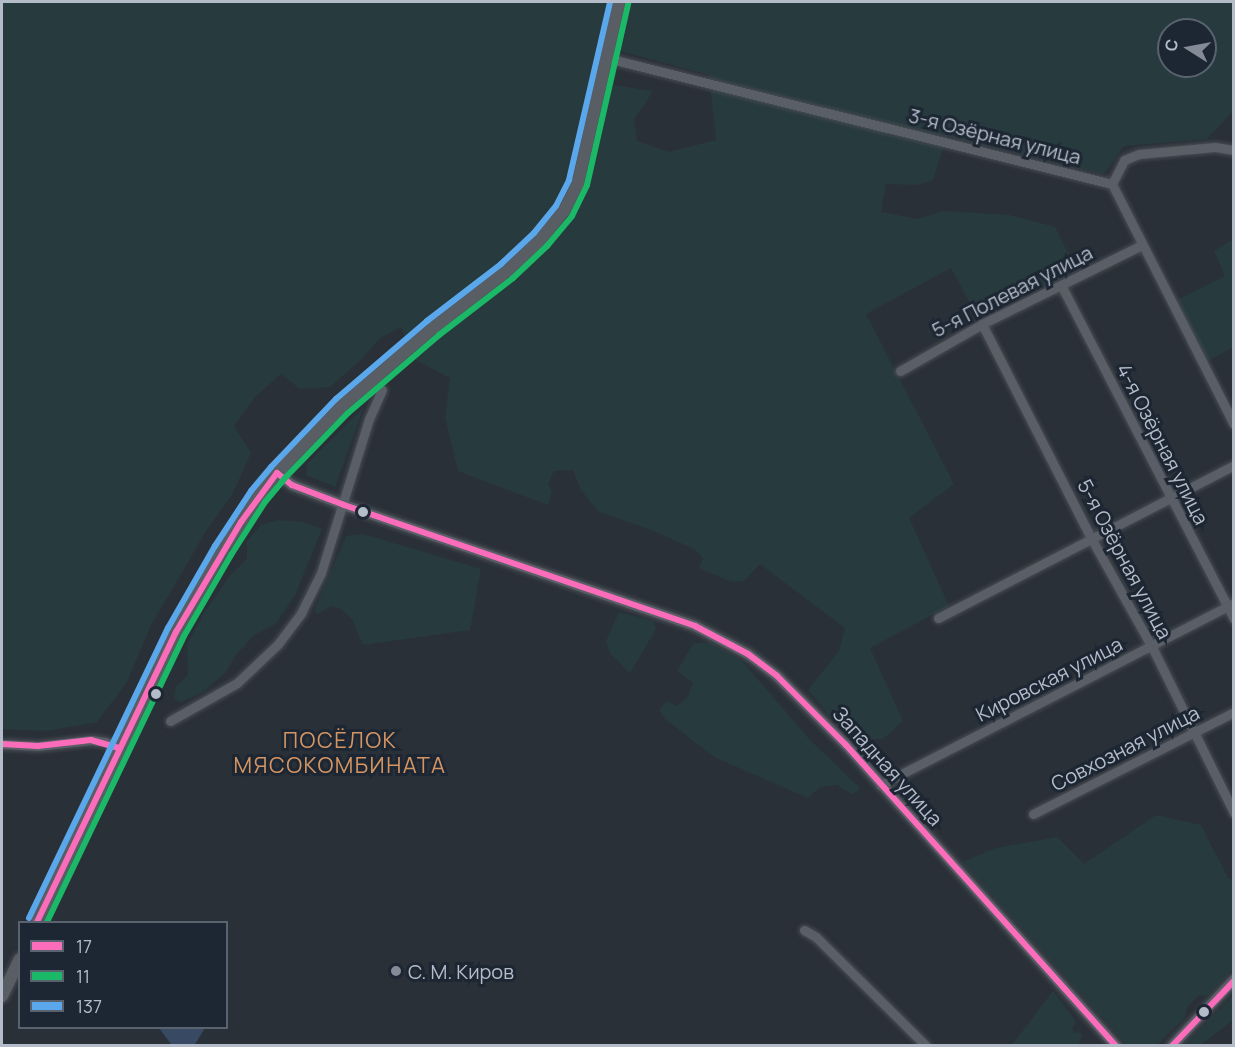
<!DOCTYPE html>
<meta charset="utf-8">
<style>
body{margin:0}
#map{position:relative;width:1235px;height:1047px;overflow:hidden;background:#2a3038;font-family:Manrope,sans-serif}
div>[style]{position:absolute}
[style*='--x']{left:calc(var(--x)*1px);top:calc(var(--y)*1px);width:calc(var(--w)*1px);rotate:calc(var(--a)*1deg)}
.green>*{inset:0;background:#273a3e}
.water>*{inset:0;background:#384963}
.roads{filter:drop-shadow(0 0 2px #484c53) drop-shadow(0 0 2px #484c53)}
.minor>*{height:9px;margin:-4.5px;padding:0 4.5px;transform-origin:4.5px;border-radius:4.5px;background:#5a5e66}
.tertiary>*{height:10px;margin:-5px;padding:0 5px;transform-origin:5px;border-radius:5px;background:#5a5e66}
.secondary>*{height:12px;margin:-6px;padding:0 6px;transform-origin:6px;border-radius:6px;background:#595d64}
.bus-1>*{height:6px;margin:-3px;padding:0 3px;transform-origin:3px;border-radius:3px;background:#fb6dba}
.bus-2>*{height:6px;margin:-3px;padding:0 3px;transform-origin:3px;border-radius:3px;background:#1ab867}
.bus-3>*{height:6px;margin:-3px;padding:0 3px;transform-origin:3px;border-radius:3px;background:#5aa8eb}
.dots>*{width:16px;height:16px;translate:-50% -50%;box-sizing:border-box;border:3px solid #1d2633;border-radius:50%}
span{translate:-50% -50%;white-space:nowrap;text-align:center;line-height:1.15;-webkit-text-stroke:6px #1d2633;paint-order:stroke}
.street-label{font-size:20px;color:#b4bcc9}
.poi-label{font-size:20px;color:#b4bcc9}
.left{translate:0 -50%;text-align:left}
.quarter-label{font-size:22px;color:#d59563;letter-spacing:1.5px}
.frame{position:absolute;inset:0;border:3px solid #b4bcc9;pointer-events:none}
.legend{position:absolute;left:18px;top:921px;width:210px;height:108px;box-sizing:border-box;background:#1d2633;border:2px solid #59626f;margin:0;padding:8px 10px;list-style:none;font-size:18px;color:#b4bcc9}
.legend li{display:flex;align-items:center;gap:12px;height:30px}
.legend b{width:30px;border:2px solid #59626f}
.north{position:absolute;left:1157px;top:18px;width:60px;height:60px;box-sizing:border-box;background:#1d2633;border:2px solid #59626f;border-radius:50%;rotate:281deg;font-size:16px;font-weight:700;line-height:24px;text-align:center;color:#b4bcc9}
.north::after{content:'';display:block;margin:auto;width:21px;height:27px;background:#848b96;clip-path:polygon(50% 0,100% 100%,50% 72%,0 100%)}
</style>
<div id="map">
<div class="green">
<div style="clip-path:polygon(evenodd,2px 2px,1233px 2px,1233px 111px,1207px 139px,1124px 146px,1104px 174px,947px 136px,933px 180px,917px 185px,886px 184px,881px 212px,918px 219px,943px 211px,1009px 215px,1055px 227px,1076px 269px,1048px 289px,1032px 280px,973px 308px,951px 268px,866px 314px,954px 484px,909px 518px,949px 606px,870px 648px,903px 721px,883px 739px,849px 739px,808px 690px,839px 651px,845px 628px,760px 564px,744px 581px,732px 582px,699px 568px,703px 558px,694px 549px,649px 529px,599px 512px,581px 490px,573px 470px,554px 471px,548px 484px,552px 492px,548px 505px,458px 471px,445px 417px,450px 378px,414px 359px,401px 327px,380px 338px,361px 360px,330px 387px,300px 389px,281px 374px,255px 397px,234px 426px,251px 453px,232px 495px,206px 531px,150px 627px,127px 682px,97px 722px,46px 731px,2px 729px,2px 2px,1169px 30px,1205px 30px,1205px 66px,1169px 66px,1169px 30px,2px 2px,620px 51px,709px 75px,716px 140px,669px 152px,637px 141px,634px 120px,653px 91px,614px 85px,620px 51px)"></div>
<div style="clip-path:polygon(1233px 239px,1233px 347px,1206px 362px,1177px 300px,1225px 276px,1214px 251px)"></div>
<div style="clip-path:polygon(364px 407px,335px 487px,306px 475px,307px 464px)"></div>
<div style="clip-path:polygon(279px 520px,304px 522px,322px 529px,295px 595px,276px 623px,253px 636px,236px 655px,225px 673px,202px 693px,181px 702px,174px 699px,176px 686px,188px 675px,187px 645px,204px 613px,229px 577px,247px 559px,247px 541px,261px 525px)"></div>
<div style="clip-path:polygon(363px 534px,481px 569px,470px 630px,363px 645px,352px 619px,341px 609px,331px 606px,317px 614px,314px 611px,346px 536px)"></div>
<div style="clip-path:polygon(619px 612px,654px 621px,656px 629px,630px 673px,610px 653px,606px 641px)"></div>
<div style="clip-path:polygon(709px 642px,742px 661px,810px 740px,860px 788px,857px 792px,852px 794px,837px 785px,820px 787px,808px 798px,714px 757px,665px 719px,659px 710px,667px 701px,677px 706px,687px 698px,693px 683px,677px 671px,693px 644px)"></div>
<div style="clip-path:polygon(1156px 815px,1201px 825px,1228px 878px,1233px 880px,1233px 969px,1207px 996px,1199px 995px,1187px 1007px,1185px 1018px,1157px 1045px,1127px 1045px,962px 862px,996px 848px,1057px 837px,1084px 864px)"></div>
<div style="clip-path:polygon(1053px 991px,1076px 1021px,1072px 1029px,1074px 1032px,1081px 1033px,1082px 1037px,1078px 1045px,1012px 1045px)"></div>
<div style="clip-path:polygon(1233px 995px,1233px 1020px,1201px 1045px,1184px 1045px)"></div>
</div>
<div class="water">
<div style="clip-path:polygon(159px 1028px,205px 1028px,194px 1046px,171px 1044px)"></div>
</div>
<div class="roads">
<div class="minor">
<div style="--x:607;--y:58;--w:520;--a:14.01"></div>
<div style="--x:1112;--y:184;--w:269;--a:63.1"></div>
<div style="--x:1112;--y:184;--w:27;--a:-63"></div>
<div style="--x:1124;--y:160;--w:16;--a:-22"></div>
<div style="--x:1139;--y:154;--w:76;--a:-5.3"></div>
<div style="--x:1215;--y:147;--w:19;--a:9"></div>
<div style="--x:1061;--y:285;--w:376;--a:62.6"></div>
<div style="--x:982;--y:324;--w:240;--a:63"></div>
<div style="--x:1091;--y:538;--w:125;--a:60.8"></div>
<div style="--x:1152;--y:647;--w:185;--a:63.7"></div>
<div style="--x:900;--y:371;--w:95;--a:-29.8"></div>
<div style="--x:982;--y:324;--w:178;--a:-26.3"></div>
<div style="--x:938;--y:618;--w:333;--a:-27.3"></div>
<div style="--x:170;--y:721;--w:77;--a:-29.6"></div>
<div style="--x:237;--y:683;--w:57;--a:-43.6"></div>
<div style="--x:278;--y:644;--w:39;--a:-53"></div>
<div style="--x:301;--y:613;--w:45;--a:-63.4"></div>
<div style="--x:321;--y:573;--w:161;--a:-72.7"></div>
<div style="--x:369;--y:419;--w:32;--a:-66"></div>
<div style="--x:2;--y:744;--w:36;--a:3"></div>
<div style="--x:38;--y:746;--w:53;--a:-6.5"></div>
<div style="--x:91;--y:740;--w:14;--a:8"></div>
<div style="--x:105;--y:742;--w:15;--a:23"></div>
<div style="--x:880;--y:785;--w:398;--a:-27.2"></div>
<div style="--x:1033;--y:814;--w:225;--a:-26.9"></div>
<div style="--x:804;--y:930;--w:14;--a:30"></div>
<div style="--x:816;--y:937;--w:155;--a:44.7"></div>
</div>
<div class="tertiary">
<div style="--x:277;--y:473;--w:19;--a:39"></div>
<div style="--x:292;--y:485;--w:56;--a:21"></div>
<div style="--x:344;--y:505;--w:371;--a:19"></div>
<div style="--x:695;--y:626;--w:60;--a:27.8"></div>
<div style="--x:748;--y:654;--w:36;--a:37"></div>
<div style="--x:777;--y:676;--w:98;--a:45"></div>
<div style="--x:846;--y:745;--w:404;--a:48.1"></div>
<div style="--x:1172;--y:1046;--w:91;--a:-46.8"></div>
</div>
<div class="secondary">
<div style="--x:37;--y:922;--w:322;--a:-64.4"></div>
<div style="--x:176;--y:632;--w:95;--a:-60.2"></div>
<div style="--x:223;--y:550;--w:64;--a:-56.6"></div>
<div style="--x:258;--y:497;--w:31;--a:-52"></div>
<div style="--x:277;--y:473;--w:93;--a:-45.9"></div>
<div style="--x:342;--y:406;--w:120;--a:-40.6"></div>
<div style="--x:433;--y:328;--w:93;--a:-37.6"></div>
<div style="--x:507;--y:271;--w:47;--a:-43.3"></div>
<div style="--x:541;--y:239;--w:36;--a:-51"></div>
<div style="--x:564;--y:211;--w:31;--a:-63"></div>
<div style="--x:578;--y:183;--w:186;--a:-77.2"></div>
<div style="--x:2;--y:996;--w:41;--a:-64.1"></div>
</div>
</div>
<div class="bus-1">
<div style="--x:277;--y:473;--w:19;--a:39"></div>
<div style="--x:292;--y:485;--w:56;--a:21"></div>
<div style="--x:344;--y:505;--w:371;--a:19"></div>
<div style="--x:695;--y:626;--w:60;--a:27.8"></div>
<div style="--x:748;--y:654;--w:36;--a:37"></div>
<div style="--x:777;--y:676;--w:98;--a:45"></div>
<div style="--x:846;--y:745;--w:404;--a:48.1"></div>
<div style="--x:2;--y:744;--w:36;--a:3"></div>
<div style="--x:38;--y:746;--w:53;--a:-6.5"></div>
<div style="--x:91;--y:740;--w:29;--a:16"></div>
<div style="--x:37;--y:922;--w:322;--a:-64.4"></div>
<div style="--x:176;--y:632;--w:128;--a:-59.4"></div>
<div style="--x:241;--y:522;--w:61;--a:-53.7"></div>
<div style="--x:1172;--y:1046;--w:90;--a:-46.4"></div>
</div>
<div class="bus-2">
<div style="--x:47;--y:922;--w:317;--a:-64.4"></div>
<div style="--x:184;--y:636;--w:94;--a:-59.9"></div>
<div style="--x:231;--y:555;--w:63;--a:-57.3"></div>
<div style="--x:265;--y:502;--w:30;--a:-50"></div>
<div style="--x:284;--y:479;--w:92;--a:-45.9"></div>
<div style="--x:348;--y:413;--w:120;--a:-40.6"></div>
<div style="--x:439;--y:335;--w:93;--a:-37.6"></div>
<div style="--x:513;--y:278;--w:47;--a:-43.3"></div>
<div style="--x:547;--y:246;--w:39;--a:-50"></div>
<div style="--x:572;--y:216;--w:34;--a:-64"></div>
<div style="--x:587;--y:185;--w:186;--a:-77.2"></div>
</div>
<div class="bus-3">
<div style="--x:29;--y:918;--w:322;--a:-64.4"></div>
<div style="--x:168;--y:628;--w:95;--a:-60.2"></div>
<div style="--x:215;--y:546;--w:66;--a:-56.8"></div>
<div style="--x:251;--y:491;--w:31;--a:-50"></div>
<div style="--x:271;--y:467;--w:94;--a:-46.3"></div>
<div style="--x:336;--y:399;--w:120;--a:-40.6"></div>
<div style="--x:427;--y:321;--w:93;--a:-37.6"></div>
<div style="--x:501;--y:264;--w:45;--a:-43.2"></div>
<div style="--x:534;--y:233;--w:35;--a:-51"></div>
<div style="--x:556;--y:206;--w:29;--a:-63"></div>
<div style="--x:569;--y:180;--w:183;--a:-77"></div>
</div>
<div class="dots">
<div style="left:363px;top:512px;background:#b4bcc9"></div>
<div style="left:156px;top:694px;background:#b4bcc9"></div>
<div style="left:396px;top:971px;background:#848b96"></div>
<div style="left:1204px;top:1012px;background:#b4bcc9"></div>
</div>
<div class="street-label">
<span style="left:995px;top:136px;rotate:14deg">3-я Озёрная улица</span>
<span style="left:1012px;top:291px;rotate:-27deg">5-я Полевая улица</span>
<span style="left:1163px;top:444px;rotate:63deg">4-я Озёрная улица</span>
<span style="left:1125px;top:559px;rotate:62deg">5-я Озёрная улица</span>
<span style="left:1049px;top:679px;rotate:-27deg">Кировская улица</span>
<span style="left:1125px;top:748px;rotate:-27deg">Совхозная улица</span>
<span style="left:888px;top:766px;rotate:48deg">Западная улица</span>
</div>
<div class="poi-label">
<span class="left" style="left:408px;top:971px">С. М. Киров</span>
</div>
<div class="quarter-label">
<span style="left:340px;top:753px">ПОСЁЛОК<br>МЯСОКОМБИНАТА</span>
</div>
<div class="frame"></div>
<ul class="legend">
<li><b style="height:8px;background:#fb6dba"></b>17</li>
<li><b style="height:8px;background:#1ab867"></b>11</li>
<li><b style="height:8px;background:#5aa8eb"></b>137</li>
</ul>
<div class="north">С</div>
</div>
